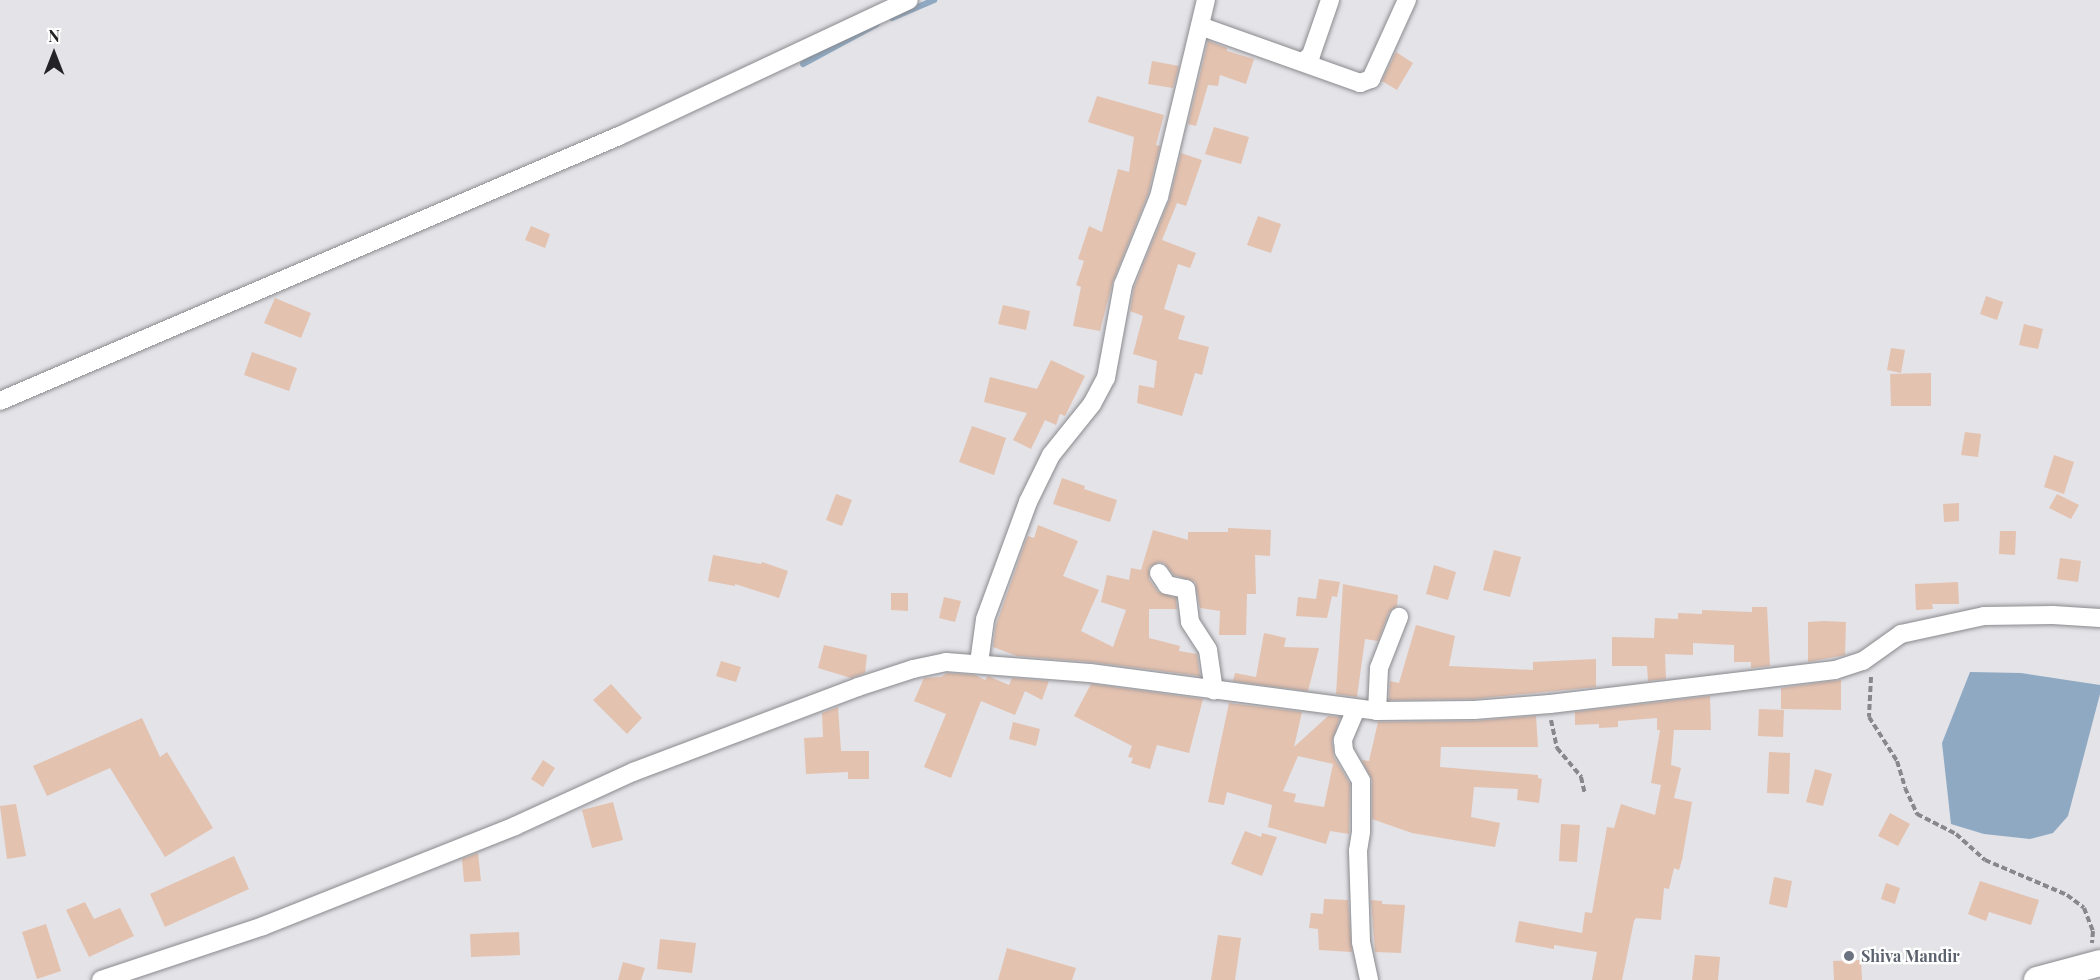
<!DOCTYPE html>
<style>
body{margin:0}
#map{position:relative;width:2100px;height:980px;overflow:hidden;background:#e3e3e8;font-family:"Playfair Display",serif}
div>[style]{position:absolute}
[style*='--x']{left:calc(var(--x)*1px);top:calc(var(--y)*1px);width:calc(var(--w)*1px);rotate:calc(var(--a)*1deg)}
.water>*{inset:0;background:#8fa9c2}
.stream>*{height:6px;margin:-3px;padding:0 3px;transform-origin:3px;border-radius:3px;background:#8fa9c2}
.building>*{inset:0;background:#e4c2b0}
.path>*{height:4px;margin-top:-2px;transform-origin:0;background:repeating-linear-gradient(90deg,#88888c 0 6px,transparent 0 9px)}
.roads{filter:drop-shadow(0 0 2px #8a8a8e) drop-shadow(0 0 2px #8a8a8e)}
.street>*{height:18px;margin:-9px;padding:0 9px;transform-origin:9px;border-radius:9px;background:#fff}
.secondary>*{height:26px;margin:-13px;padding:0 13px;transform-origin:13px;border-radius:13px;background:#fff}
.dots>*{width:16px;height:16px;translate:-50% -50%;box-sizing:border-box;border:3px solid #fff;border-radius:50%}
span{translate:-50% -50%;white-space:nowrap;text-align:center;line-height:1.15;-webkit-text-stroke:4.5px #fff;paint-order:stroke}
.worship-label{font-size:16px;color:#5b616d;font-weight:700}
.left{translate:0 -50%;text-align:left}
.north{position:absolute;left:24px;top:24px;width:60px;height:60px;-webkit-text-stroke:4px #fff;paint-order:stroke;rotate:0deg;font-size:16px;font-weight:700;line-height:24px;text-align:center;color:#232325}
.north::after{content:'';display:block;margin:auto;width:21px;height:27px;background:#232325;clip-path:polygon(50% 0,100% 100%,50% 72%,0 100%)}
</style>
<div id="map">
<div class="water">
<div style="clip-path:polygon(1970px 672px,2021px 673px,2100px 685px,2100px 694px,2068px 816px,2053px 833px,2030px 839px,1984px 834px,1951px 824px,1942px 743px)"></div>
</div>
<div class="stream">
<div style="--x:892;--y:18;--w:46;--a:-23.2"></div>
<div style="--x:803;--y:64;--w:84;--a:-28.4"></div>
</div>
<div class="building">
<div style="clip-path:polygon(1208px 41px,1227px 48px,1227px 51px,1254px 59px,1246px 84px,1220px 75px,1218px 86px,1208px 85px,1196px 126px,1188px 124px)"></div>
<div style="clip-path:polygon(1396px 52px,1413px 63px,1397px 90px,1382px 81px)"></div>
<div style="clip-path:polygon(1152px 61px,1179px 66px,1173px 88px,1148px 84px)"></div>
<div style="clip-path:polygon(1097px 96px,1164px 115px,1156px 145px,1160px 146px,1148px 194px,1113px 281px,1100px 331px,1073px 326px,1081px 287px,1076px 285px,1084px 261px,1078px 259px,1089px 226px,1102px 232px,1118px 169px,1129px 172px,1134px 137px,1088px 122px)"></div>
<div style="clip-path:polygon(1214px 127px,1249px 137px,1241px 164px,1205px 154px)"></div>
<div style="clip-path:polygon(1181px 153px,1202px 160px,1186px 206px,1177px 203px,1162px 240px,1196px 253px,1190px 268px,1178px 264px,1164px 309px,1185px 316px,1178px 339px,1209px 347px,1202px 375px,1195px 373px,1182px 416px,1137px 403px,1139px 385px,1154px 388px,1157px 361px,1133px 354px,1143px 316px,1130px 311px,1134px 288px,1169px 201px)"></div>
<div style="clip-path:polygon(1258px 216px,1281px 224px,1271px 253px,1247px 245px)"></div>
<div style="clip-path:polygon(531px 226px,550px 234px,545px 248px,525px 240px)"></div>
<div style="clip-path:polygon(1986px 296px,2003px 302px,1997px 320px,1980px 314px)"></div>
<div style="clip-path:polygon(275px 298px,311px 313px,301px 338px,264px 323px)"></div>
<div style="clip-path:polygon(1003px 305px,1030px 311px,1026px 330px,998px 324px)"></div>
<div style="clip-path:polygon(2024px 324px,2043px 329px,2038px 349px,2019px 345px)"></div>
<div style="clip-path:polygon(1891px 348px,1905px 350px,1901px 373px,1887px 370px)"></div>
<div style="clip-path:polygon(252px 352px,297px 368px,289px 391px,244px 375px)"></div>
<div style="clip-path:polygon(1051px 360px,1085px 376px,1065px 416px,1060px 414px,1056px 425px,1045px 420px,1031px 449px,1013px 440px,1027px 413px,984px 402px,990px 377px,1037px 389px)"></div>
<div style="clip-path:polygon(1931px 373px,1931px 406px,1891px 406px,1890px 374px)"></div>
<div style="clip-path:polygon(972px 426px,1006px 438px,994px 475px,959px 462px)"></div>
<div style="clip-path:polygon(1965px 432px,1981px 434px,1978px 457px,1961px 455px)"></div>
<div style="clip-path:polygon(2054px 455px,2074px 462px,2064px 494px,2044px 487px)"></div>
<div style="clip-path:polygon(1062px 478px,1085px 486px,1084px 489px,1117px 500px,1110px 522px,1053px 504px)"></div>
<div style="clip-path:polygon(836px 494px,852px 500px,842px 526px,826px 520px)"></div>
<div style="clip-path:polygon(2057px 494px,2079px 505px,2071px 519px,2049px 508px)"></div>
<div style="clip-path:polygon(1959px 503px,1959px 521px,1944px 522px,1943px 504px)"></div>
<div style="clip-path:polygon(1038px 525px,1078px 541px,1063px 576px,1099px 590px,1081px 631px,1113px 647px,1126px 610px,1101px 602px,1107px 575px,1129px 580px,1131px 568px,1141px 570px,1153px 530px,1188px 540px,1188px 532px,1228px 532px,1228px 528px,1271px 530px,1270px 556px,1255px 555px,1256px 594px,1247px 594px,1246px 635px,1219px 635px,1220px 611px,1200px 608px,1195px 582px,1174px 575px,1164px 563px,1159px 562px,1149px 568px,1149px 579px,1158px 592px,1176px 598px,1177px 609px,1149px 609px,1149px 638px,1180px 646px,1179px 651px,1197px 654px,1200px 676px,1091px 662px,1017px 656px,993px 647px,996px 625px,1026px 540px,1028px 536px,1034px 538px)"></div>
<div style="clip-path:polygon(2000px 531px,2016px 531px,2015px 555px,1999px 554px)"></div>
<div style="clip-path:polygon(1494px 550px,1521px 557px,1510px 597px,1483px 590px)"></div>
<div style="clip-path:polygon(713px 555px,761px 564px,762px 562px,788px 571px,779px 598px,735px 584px,735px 586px,708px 581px)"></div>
<div style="clip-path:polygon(2060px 558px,2081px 561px,2078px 582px,2057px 579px)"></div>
<div style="clip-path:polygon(1434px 565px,1456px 572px,1448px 600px,1426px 594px)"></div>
<div style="clip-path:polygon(1319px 579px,1340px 582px,1337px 597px,1332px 596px,1327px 618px,1296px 616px,1298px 597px,1316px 599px)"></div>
<div style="clip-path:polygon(1958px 582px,1959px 604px,1932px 604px,1933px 609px,1916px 610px,1915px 584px)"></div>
<div style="clip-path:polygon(1343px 584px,1398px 595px,1397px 606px,1389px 612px,1378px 641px,1365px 639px,1357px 697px,1336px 694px)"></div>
<div style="clip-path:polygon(891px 593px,908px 593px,908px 611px,891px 610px)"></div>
<div style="clip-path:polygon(944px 597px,961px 601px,955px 622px,939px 618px)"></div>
<div style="clip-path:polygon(1752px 607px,1767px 607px,1770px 666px,1751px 668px,1751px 662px,1734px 662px,1734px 645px,1693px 643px,1693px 655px,1665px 654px,1666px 679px,1648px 681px,1647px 666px,1612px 666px,1612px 637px,1654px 638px,1655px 618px,1678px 619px,1678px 613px,1702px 614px,1702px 610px,1752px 612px)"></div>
<div style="clip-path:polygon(1824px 621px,1846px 622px,1845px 655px,1808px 662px,1808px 622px)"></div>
<div style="clip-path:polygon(1416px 625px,1455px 636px,1449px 666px,1533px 670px,1533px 662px,1596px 659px,1596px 687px,1473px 699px,1389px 700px,1390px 681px,1399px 683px)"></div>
<div style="clip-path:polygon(1264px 633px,1286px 638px,1284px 647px,1319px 648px,1308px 691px,1233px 681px,1235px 673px,1256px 677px)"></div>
<div style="clip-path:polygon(824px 645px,867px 655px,865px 673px,851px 678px,818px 668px)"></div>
<div style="clip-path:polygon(721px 661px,741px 667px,736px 682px,716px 676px)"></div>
<div style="clip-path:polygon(947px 673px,975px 675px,985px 680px,988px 676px,1009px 685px,1012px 678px,1049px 681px,1042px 700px,1025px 691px,1015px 715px,981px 701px,951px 778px,924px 767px,946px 714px,914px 701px,924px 678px,941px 677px)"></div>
<div style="clip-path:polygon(1841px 680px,1841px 710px,1781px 709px,1781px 688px)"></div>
<div style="clip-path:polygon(611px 684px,642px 718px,627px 734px,593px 700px)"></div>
<div style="clip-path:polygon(1091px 684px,1203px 699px,1189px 753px,1157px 745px,1150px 769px,1131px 763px,1133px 758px,1128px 757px,1132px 746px,1074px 716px)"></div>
<div style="clip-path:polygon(1710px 696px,1711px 730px,1674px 730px,1671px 765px,1681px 768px,1674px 798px,1692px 802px,1682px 860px,1679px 870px,1674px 868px,1669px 889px,1664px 888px,1661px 920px,1636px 918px,1634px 921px,1622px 980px,1592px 980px,1597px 952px,1554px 945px,1554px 949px,1515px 942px,1519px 921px,1582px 933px,1585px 912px,1592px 913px,1607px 827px,1614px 828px,1621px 804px,1655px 815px,1661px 785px,1651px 783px,1660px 730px,1657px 730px,1657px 718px,1618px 721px,1618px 727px,1599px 728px,1599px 724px,1575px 725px,1575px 712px)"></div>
<div style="clip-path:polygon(evenodd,1229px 703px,1302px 712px,1294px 747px,1328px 716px,1340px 717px,1332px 741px,1334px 757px,1350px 784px,1349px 834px,1330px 831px,1326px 844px,1268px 827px,1272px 805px,1227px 792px,1224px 805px,1208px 802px,1229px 703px,1298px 756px,1333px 764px,1324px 807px,1294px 802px,1296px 794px,1283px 791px,1298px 756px)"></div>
<div style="clip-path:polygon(838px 707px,841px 751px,869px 751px,869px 779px,848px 779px,848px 772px,806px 774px,804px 738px,823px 737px,822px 713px)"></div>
<div style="clip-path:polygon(1759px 709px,1784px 710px,1783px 737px,1758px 736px)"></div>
<div style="clip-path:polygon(1536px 716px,1538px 747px,1441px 747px,1440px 767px,1538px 775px,1538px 778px,1542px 779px,1539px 803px,1517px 800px,1518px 789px,1474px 787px,1471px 817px,1500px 823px,1495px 847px,1412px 833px,1372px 819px,1372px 780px,1362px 760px,1369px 761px,1378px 722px,1474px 721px)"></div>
<div style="clip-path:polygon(142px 718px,160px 757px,167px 752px,213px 828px,165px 857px,110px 768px,47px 796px,33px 766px)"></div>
<div style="clip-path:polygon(1013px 722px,1040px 729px,1036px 746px,1009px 739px)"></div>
<div style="clip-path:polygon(1769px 752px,1790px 753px,1789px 794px,1767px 793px)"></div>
<div style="clip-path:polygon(543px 760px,555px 768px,543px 787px,531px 779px)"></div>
<div style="clip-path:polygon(1815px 769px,1832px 774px,1823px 806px,1806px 802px)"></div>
<div style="clip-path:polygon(613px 802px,623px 840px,592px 848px,582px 810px)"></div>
<div style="clip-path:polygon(16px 804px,26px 856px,7px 859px,0 806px)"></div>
<div style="clip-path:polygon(1890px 813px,1910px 824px,1898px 846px,1878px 836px)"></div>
<div style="clip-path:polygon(1561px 824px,1580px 825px,1577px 862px,1559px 861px)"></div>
<div style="clip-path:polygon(1245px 831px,1261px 837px,1262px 833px,1277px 837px,1262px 876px,1231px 864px)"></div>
<div style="clip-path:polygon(478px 853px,481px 881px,464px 882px,462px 859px)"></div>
<div style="clip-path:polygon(234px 856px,249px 889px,165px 927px,150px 894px)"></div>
<div style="clip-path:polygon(1774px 877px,1792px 881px,1787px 908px,1769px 904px)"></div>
<div style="clip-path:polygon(1980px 881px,2039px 900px,2031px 925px,1989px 912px,1986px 921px,1968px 914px)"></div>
<div style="clip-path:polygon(1886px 883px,1900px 888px,1895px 904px,1881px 899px)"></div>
<div style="clip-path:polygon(1324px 899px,1348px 900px,1352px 952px,1319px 950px,1318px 929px,1309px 928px,1311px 913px,1323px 914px)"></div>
<div style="clip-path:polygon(1371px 900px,1382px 901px,1382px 904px,1405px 905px,1401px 953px,1375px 952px)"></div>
<div style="clip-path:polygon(85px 902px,94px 919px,120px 908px,134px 936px,89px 957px,66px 910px)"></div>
<div style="clip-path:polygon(46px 924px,61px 971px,37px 979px,22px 932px)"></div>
<div style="clip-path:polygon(519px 932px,520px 955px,471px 957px,470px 934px)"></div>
<div style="clip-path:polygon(1218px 935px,1241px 938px,1235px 980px,1211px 980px)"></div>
<div style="clip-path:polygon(660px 939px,696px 943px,692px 973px,657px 969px)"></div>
<div style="clip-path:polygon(1007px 948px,1076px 968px,1072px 980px,998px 980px)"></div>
<div style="clip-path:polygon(1695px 955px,1720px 957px,1718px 980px,1692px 980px)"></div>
<div style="clip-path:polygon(1861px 960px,1862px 980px,1834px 980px,1833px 961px)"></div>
<div style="clip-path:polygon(623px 962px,645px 968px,641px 980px,618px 980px)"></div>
</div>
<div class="path">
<div style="--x:1871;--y:677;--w:40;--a:92.9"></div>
<div style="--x:1869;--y:717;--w:52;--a:57.5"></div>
<div style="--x:1897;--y:761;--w:28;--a:73"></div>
<div style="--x:1905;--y:788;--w:29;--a:65"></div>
<div style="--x:1917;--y:814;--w:44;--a:27.1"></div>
<div style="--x:1956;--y:834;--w:39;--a:42"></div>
<div style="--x:1985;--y:860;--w:89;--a:23.1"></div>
<div style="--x:2067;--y:895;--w:21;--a:37"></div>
<div style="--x:2084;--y:908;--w:25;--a:69"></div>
<div style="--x:2093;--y:931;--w:12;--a:95"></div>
<div style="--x:1551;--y:720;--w:29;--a:78"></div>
<div style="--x:1557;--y:748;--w:38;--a:50"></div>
<div style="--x:1581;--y:777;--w:17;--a:77"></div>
</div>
<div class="roads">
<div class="street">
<div style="--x:1200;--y:26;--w:170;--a:19.6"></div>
<div style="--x:1360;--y:83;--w:12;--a:-20"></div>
<div style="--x:1371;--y:79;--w:87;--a:-65.5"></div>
<div style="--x:1303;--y:62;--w:11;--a:-41"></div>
<div style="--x:1311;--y:55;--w:58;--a:-70.9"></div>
<div style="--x:0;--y:401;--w:673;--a:-23.18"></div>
<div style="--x:619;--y:136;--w:320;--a:-25.1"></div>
<div style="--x:1159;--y:573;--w:14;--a:56"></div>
<div style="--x:1167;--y:585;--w:19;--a:12"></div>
<div style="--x:1186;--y:589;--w:33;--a:83"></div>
<div style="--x:1190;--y:622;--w:33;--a:57"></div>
<div style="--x:1208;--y:650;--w:41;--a:81.7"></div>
<div style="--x:979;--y:663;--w:44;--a:-82.2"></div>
<div style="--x:985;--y:619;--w:125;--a:-69.8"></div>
<div style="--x:1028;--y:502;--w:52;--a:-63.9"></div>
<div style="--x:1051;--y:455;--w:65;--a:-51.2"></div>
<div style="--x:1092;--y:404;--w:30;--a:-62"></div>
<div style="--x:1106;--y:378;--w:95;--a:-79.6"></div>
<div style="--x:1123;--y:285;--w:95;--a:-67.8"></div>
<div style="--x:1159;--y:197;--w:203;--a:-76.6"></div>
<div style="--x:1356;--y:709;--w:34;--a:113"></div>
<div style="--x:1343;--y:740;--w:11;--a:85"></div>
<div style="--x:1344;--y:751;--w:34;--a:60"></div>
<div style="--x:1361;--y:781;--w:51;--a:90"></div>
<div style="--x:1361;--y:832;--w:19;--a:99"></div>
<div style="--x:1358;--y:851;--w:91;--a:88.1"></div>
<div style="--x:1361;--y:942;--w:39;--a:78"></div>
<div style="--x:1377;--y:711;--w:43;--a:-87.3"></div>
<div style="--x:1379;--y:668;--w:55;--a:-68.6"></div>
<div style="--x:101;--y:980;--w:171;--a:-18.4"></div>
<div style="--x:263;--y:926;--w:271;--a:-21.6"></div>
<div style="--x:515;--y:826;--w:130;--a:-24.6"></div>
<div style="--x:633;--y:772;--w:241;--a:-20.7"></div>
<div style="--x:858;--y:687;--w:58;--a:-18.1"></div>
<div style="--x:913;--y:669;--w:34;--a:-12"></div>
<div style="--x:946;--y:662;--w:144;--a:4.4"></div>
<div style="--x:1090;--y:673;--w:290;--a:7.5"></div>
<div style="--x:1377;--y:711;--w:97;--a:-0.6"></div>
<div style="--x:1474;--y:710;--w:76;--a:-4.5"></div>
<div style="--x:1550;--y:704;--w:287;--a:-6.8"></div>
<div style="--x:1835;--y:670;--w:29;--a:-18"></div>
<div style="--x:1863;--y:661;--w:47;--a:-35.4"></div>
<div style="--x:1901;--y:634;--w:85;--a:-12.2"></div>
<div style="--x:1984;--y:616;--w:69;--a:-0.8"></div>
<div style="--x:2053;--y:615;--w:47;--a:3.7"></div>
</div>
<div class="secondary">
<div style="--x:2037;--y:980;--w:65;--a:-15.1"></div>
</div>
</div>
<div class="dots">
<div style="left:1849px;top:956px;background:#6b7280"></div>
</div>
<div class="worship-label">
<span class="left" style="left:1861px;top:956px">Shiva Mandir</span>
</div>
<div class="north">N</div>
</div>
